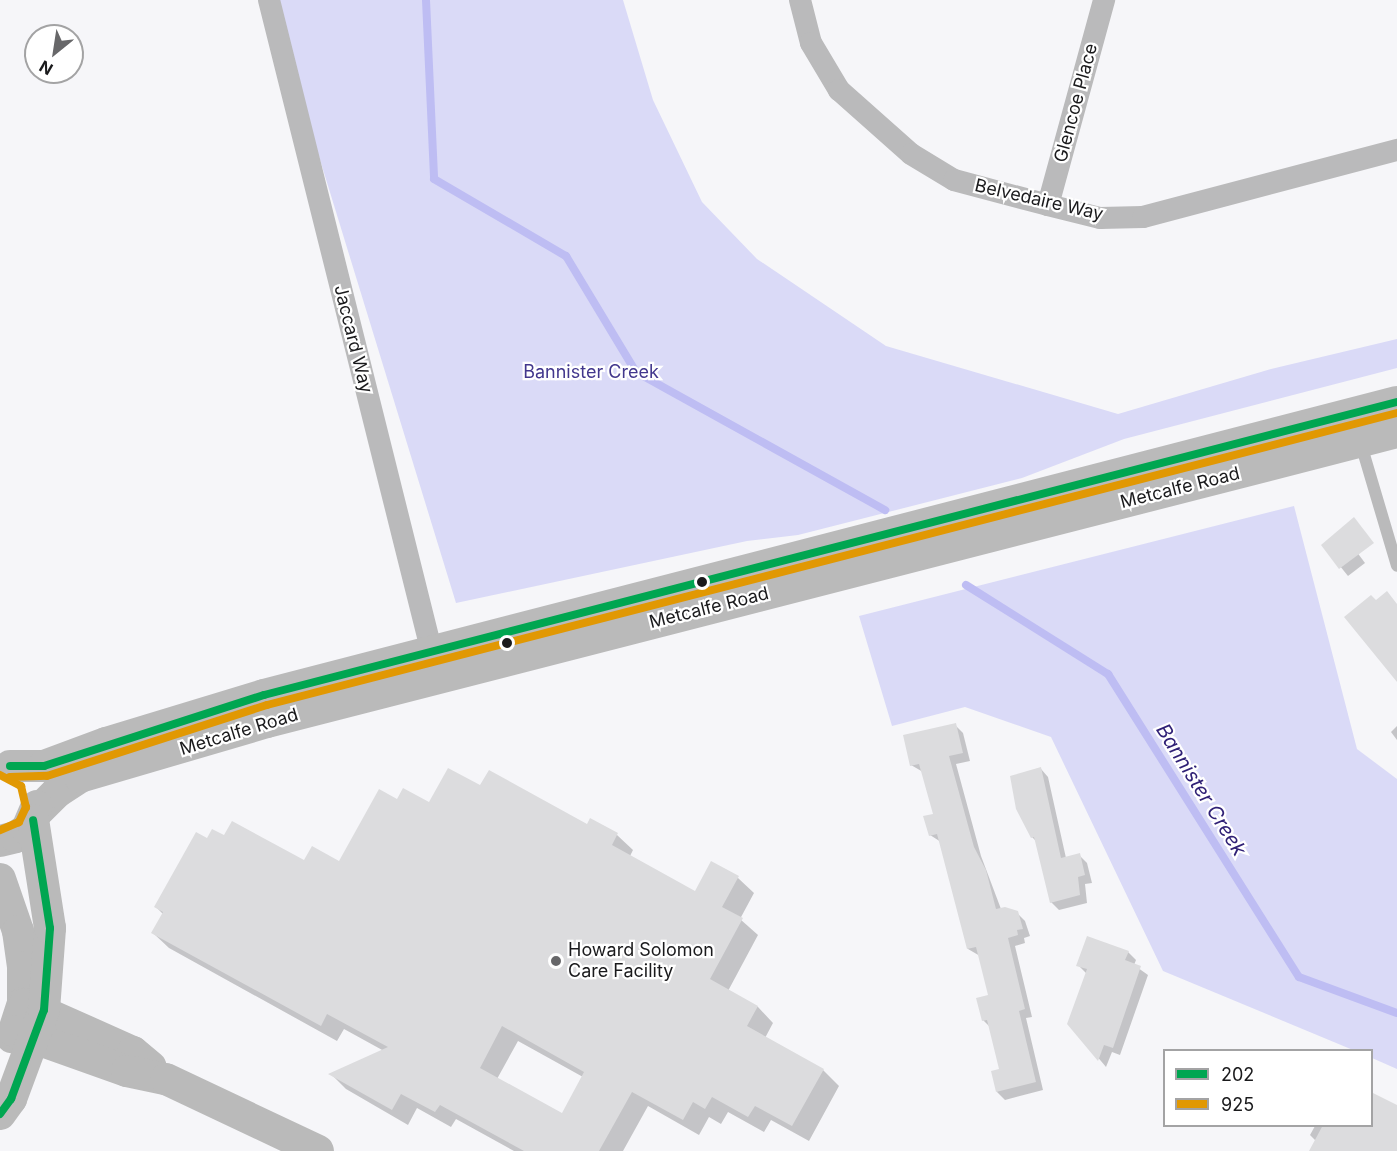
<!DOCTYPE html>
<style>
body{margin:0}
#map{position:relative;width:1397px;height:1151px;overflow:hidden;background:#f6f6f9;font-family:Inter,sans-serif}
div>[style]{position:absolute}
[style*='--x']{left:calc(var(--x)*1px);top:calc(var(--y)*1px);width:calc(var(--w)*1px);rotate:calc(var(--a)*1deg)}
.green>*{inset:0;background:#dadaf7}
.shadow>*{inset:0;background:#0003}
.stream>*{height:8px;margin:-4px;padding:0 4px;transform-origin:4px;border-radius:4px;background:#bebdf3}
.building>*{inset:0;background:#dcdcde}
.lane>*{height:12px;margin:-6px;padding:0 6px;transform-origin:6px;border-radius:6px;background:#bababb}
.street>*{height:22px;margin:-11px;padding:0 11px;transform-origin:11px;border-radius:11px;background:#bababb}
.secondary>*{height:32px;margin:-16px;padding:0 16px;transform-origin:16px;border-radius:16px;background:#bababa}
.bus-1>*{height:8px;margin:-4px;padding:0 4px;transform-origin:4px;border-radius:4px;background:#00a651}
.bus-2>*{height:8px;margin:-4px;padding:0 4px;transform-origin:4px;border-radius:4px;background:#e19803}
.dots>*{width:16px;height:16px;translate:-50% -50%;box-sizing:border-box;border:3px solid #fff;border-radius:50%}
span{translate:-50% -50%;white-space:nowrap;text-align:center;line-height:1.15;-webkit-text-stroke:4.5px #fff;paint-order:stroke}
.street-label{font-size:18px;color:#1a1a1c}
.park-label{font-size:18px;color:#42378d}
.poi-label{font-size:18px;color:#1a1a1c}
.left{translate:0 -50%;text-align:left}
.water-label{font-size:20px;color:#302176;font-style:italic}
.legend{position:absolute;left:1163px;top:1049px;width:210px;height:78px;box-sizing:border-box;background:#fff;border:2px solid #a3a3a4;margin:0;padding:8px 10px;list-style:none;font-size:18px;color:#1a1a1c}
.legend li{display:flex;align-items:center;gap:12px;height:30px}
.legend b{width:30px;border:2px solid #a3a3a4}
.north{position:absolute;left:24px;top:24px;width:60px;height:60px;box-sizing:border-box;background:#fff;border:2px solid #a3a3a4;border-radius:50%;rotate:210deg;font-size:16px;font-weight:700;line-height:24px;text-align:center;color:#1a1a1c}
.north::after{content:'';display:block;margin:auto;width:21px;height:27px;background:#676769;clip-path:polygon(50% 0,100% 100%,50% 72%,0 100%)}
</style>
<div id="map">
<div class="green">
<div style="clip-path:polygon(271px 0,623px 0,653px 100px,702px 202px,757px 259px,886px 346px,1118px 414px,1271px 369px,1397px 339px,1397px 368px,1124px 439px,1022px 478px,798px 535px,747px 541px,456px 603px)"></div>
<div style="clip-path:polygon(1294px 506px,1357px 749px,1397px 779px,1397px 1069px,1372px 1058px,1372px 1050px,1353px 1050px,1163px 971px,1051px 737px,965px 707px,892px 726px,859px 616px)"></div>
</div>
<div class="shadow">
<div style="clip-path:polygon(1348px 540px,1365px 563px,1348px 576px,1323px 545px)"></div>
<div style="clip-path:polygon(955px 725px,963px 733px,970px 761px,956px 764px,981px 856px,1001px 909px,1017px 913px,1025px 921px,1030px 936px,1024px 938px,1025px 943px,1015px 946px,1032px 1017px,1026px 1018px,1043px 1090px,1005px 1100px,997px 1092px,1001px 1070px,990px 1027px,983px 1020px,990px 996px,980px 956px,968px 949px,941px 842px,930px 835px,934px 815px,923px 772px,911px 765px)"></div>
<div style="clip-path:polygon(1397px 726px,1397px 740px,1391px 732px)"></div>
<div style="clip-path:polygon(1041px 769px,1048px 777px,1066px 858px,1079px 855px,1087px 863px,1092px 883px,1085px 884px,1087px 903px,1059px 910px,1051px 902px,1037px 842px,1032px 837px)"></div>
<div style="clip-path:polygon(evenodd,481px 787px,617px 835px,633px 850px,630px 856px,695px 893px,712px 863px,738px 878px,754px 893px,740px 919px,758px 935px,728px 991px,758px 1007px,773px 1023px,765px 1038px,823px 1070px,839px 1086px,809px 1141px,771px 1120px,764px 1132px,728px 1112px,721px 1124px,709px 1117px,699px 1135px,648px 1106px,623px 1151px,514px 1151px,456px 1119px,451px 1127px,417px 1108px,408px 1125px,346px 1089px,331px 1074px,384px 1051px,344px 1029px,337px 1041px,169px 948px,153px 933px,163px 914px,156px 907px,208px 840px,225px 837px,305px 862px,339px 863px,398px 801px,430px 804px,481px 787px,518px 1041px,583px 1077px,562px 1115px,497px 1079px,518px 1041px)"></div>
<div style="clip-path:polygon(1128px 952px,1136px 960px,1134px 965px,1148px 975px,1120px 1055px,1112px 1052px,1106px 1067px,1069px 1023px,1087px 974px,1078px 965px)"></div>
<div style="clip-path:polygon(1397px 1107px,1397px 1151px,1311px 1151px,1316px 1141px,1310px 1135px,1315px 1126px,1372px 1126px)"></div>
</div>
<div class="stream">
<div style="--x:426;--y:0;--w:179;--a:87.4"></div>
<div style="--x:434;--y:179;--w:153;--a:30.3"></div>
<div style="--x:566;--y:256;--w:135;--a:58.9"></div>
<div style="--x:636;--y:372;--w:285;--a:29"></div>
<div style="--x:966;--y:585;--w:168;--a:32.1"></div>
<div style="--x:1108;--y:674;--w:358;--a:57.8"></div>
<div style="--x:1299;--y:977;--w:104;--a:20.2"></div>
</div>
<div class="building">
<div style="clip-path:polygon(1354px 517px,1374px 543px,1339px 569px,1321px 545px)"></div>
<div style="clip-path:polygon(1387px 591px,1397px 604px,1397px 682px,1344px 617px,1371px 595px,1376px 600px)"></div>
<div style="clip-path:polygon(956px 723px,963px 753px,949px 756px,974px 847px,986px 870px,996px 909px,1005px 907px,1018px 911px,1023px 929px,1017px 930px,1018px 935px,1008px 938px,1025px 1009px,1019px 1011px,1036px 1082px,996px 1092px,991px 1071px,999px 1069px,987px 1020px,982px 1021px,976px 998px,988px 995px,976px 947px,967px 949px,937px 834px,929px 836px,923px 816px,933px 814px,919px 764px,910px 766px,903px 735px)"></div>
<div style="clip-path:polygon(1041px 767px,1061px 858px,1080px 853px,1085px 875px,1078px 877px,1080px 895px,1050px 903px,1034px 837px,1031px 838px,1016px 809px,1010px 776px)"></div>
<div style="clip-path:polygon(evenodd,448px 768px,480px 785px,489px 770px,587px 824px,590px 818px,618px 833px,612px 845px,695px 891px,711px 861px,739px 876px,722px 907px,743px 918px,710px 979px,758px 1006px,747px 1026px,824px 1069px,792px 1126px,755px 1106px,748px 1117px,712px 1097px,705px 1109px,693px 1102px,683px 1120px,632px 1092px,599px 1151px,524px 1151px,440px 1105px,435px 1112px,401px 1094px,392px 1110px,328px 1074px,388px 1047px,327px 1014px,321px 1026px,151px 933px,163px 912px,154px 907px,196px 832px,207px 838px,212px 829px,224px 835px,232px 821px,304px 860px,312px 846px,339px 861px,379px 789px,397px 799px,403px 788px,429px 802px,448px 768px,502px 1026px,584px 1072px,562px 1113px,480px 1068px,502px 1026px)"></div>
<div style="clip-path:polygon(1087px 936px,1129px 951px,1125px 960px,1141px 966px,1113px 1048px,1104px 1045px,1098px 1061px,1067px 1024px,1087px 969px,1076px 966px)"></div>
<div style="clip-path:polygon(1371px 1092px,1397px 1105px,1397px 1151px,1309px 1151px,1323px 1125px,1371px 1125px)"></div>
</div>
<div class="lane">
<div style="--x:1360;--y:441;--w:130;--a:73.5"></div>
</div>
<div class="street">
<div style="--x:269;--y:0;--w:685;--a:75.98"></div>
<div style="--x:800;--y:0;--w:44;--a:75.7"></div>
<div style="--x:811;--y:43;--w:55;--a:59.2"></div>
<div style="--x:839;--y:90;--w:96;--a:41.6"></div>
<div style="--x:911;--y:154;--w:50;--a:31.2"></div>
<div style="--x:954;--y:180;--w:97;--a:14.9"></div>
<div style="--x:1048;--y:205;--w:54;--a:14"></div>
<div style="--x:1100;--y:218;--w:43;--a:-1.3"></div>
<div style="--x:1143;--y:217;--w:263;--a:-14.8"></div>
<div style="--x:1048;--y:205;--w:213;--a:-74.7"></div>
</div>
<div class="secondary">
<div style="--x:10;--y:766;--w:34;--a:0"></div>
<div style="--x:44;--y:766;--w:66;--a:-20.4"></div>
<div style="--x:106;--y:743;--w:165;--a:-16.9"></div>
<div style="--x:264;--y:695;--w:1170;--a:-14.5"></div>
<div style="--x:35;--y:814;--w:31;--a:-45"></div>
<div style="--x:57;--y:792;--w:27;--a:-33"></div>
<div style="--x:80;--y:777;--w:195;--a:-16.4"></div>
<div style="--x:267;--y:722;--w:1167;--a:-14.39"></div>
<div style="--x:0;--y:841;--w:16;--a:-14"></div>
<div style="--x:16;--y:837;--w:14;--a:-36"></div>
<div style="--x:27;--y:829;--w:25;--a:-67"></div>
<div style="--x:0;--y:879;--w:55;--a:70.9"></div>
<div style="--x:18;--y:931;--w:36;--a:82"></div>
<div style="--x:23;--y:967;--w:36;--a:90"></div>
<div style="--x:23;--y:1003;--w:36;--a:108"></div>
<div style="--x:25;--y:1004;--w:118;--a:24"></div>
<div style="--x:133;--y:1052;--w:23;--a:40"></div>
<div style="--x:14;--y:1031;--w:120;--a:19.5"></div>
<div style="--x:127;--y:1071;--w:40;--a:12"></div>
<div style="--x:166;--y:1079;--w:168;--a:25.3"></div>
<div style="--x:0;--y:1114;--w:19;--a:-54"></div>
<div style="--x:11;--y:1099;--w:95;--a:-69.7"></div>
<div style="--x:44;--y:1010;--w:82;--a:-85.8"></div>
<div style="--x:50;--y:928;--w:109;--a:-98.9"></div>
</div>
<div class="bus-1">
<div style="--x:10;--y:766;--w:34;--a:0"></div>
<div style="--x:44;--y:766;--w:231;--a:-17.9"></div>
<div style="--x:264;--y:695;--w:1170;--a:-14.5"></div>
<div style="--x:0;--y:1114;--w:19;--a:-54"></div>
<div style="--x:11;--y:1099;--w:95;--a:-69.7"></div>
<div style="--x:44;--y:1010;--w:82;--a:-85.8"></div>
<div style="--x:50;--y:928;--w:109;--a:-98.9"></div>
</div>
<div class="bus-2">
<div style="--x:0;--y:775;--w:24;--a:28"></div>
<div style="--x:21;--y:786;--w:22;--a:77"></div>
<div style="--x:26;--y:807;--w:17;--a:115"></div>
<div style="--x:19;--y:822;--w:21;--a:157"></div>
<div style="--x:10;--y:777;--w:37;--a:-2"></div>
<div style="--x:47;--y:776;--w:231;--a:-17.9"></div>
<div style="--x:267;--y:705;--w:1167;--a:-14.49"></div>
</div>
<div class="dots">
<div style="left:702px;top:582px;background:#1a1a1c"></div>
<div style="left:507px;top:643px;background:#1a1a1c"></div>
<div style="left:556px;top:961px;background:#676769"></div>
</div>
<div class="street-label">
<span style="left:1076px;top:103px;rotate:-75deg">Glencoe Place</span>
<span style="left:1039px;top:200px;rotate:13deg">Belvedaire Way</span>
<span style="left:353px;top:339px;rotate:76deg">Jaccard Way</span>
<span style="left:1180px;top:488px;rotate:-14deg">Metcalfe Road</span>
<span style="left:709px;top:608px;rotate:-14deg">Metcalfe Road</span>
<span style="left:239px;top:732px;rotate:-17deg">Metcalfe Road</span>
</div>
<div class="park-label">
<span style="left:591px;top:372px">Bannister Creek</span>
</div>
<div class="poi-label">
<span class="left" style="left:568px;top:961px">Howard Solomon<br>Care Facility</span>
</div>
<div class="water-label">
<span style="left:1201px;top:790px;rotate:58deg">Bannister Creek</span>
</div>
<ul class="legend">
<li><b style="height:8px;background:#00a651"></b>202</li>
<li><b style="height:8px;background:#e19803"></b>925</li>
</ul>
<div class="north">N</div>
</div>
